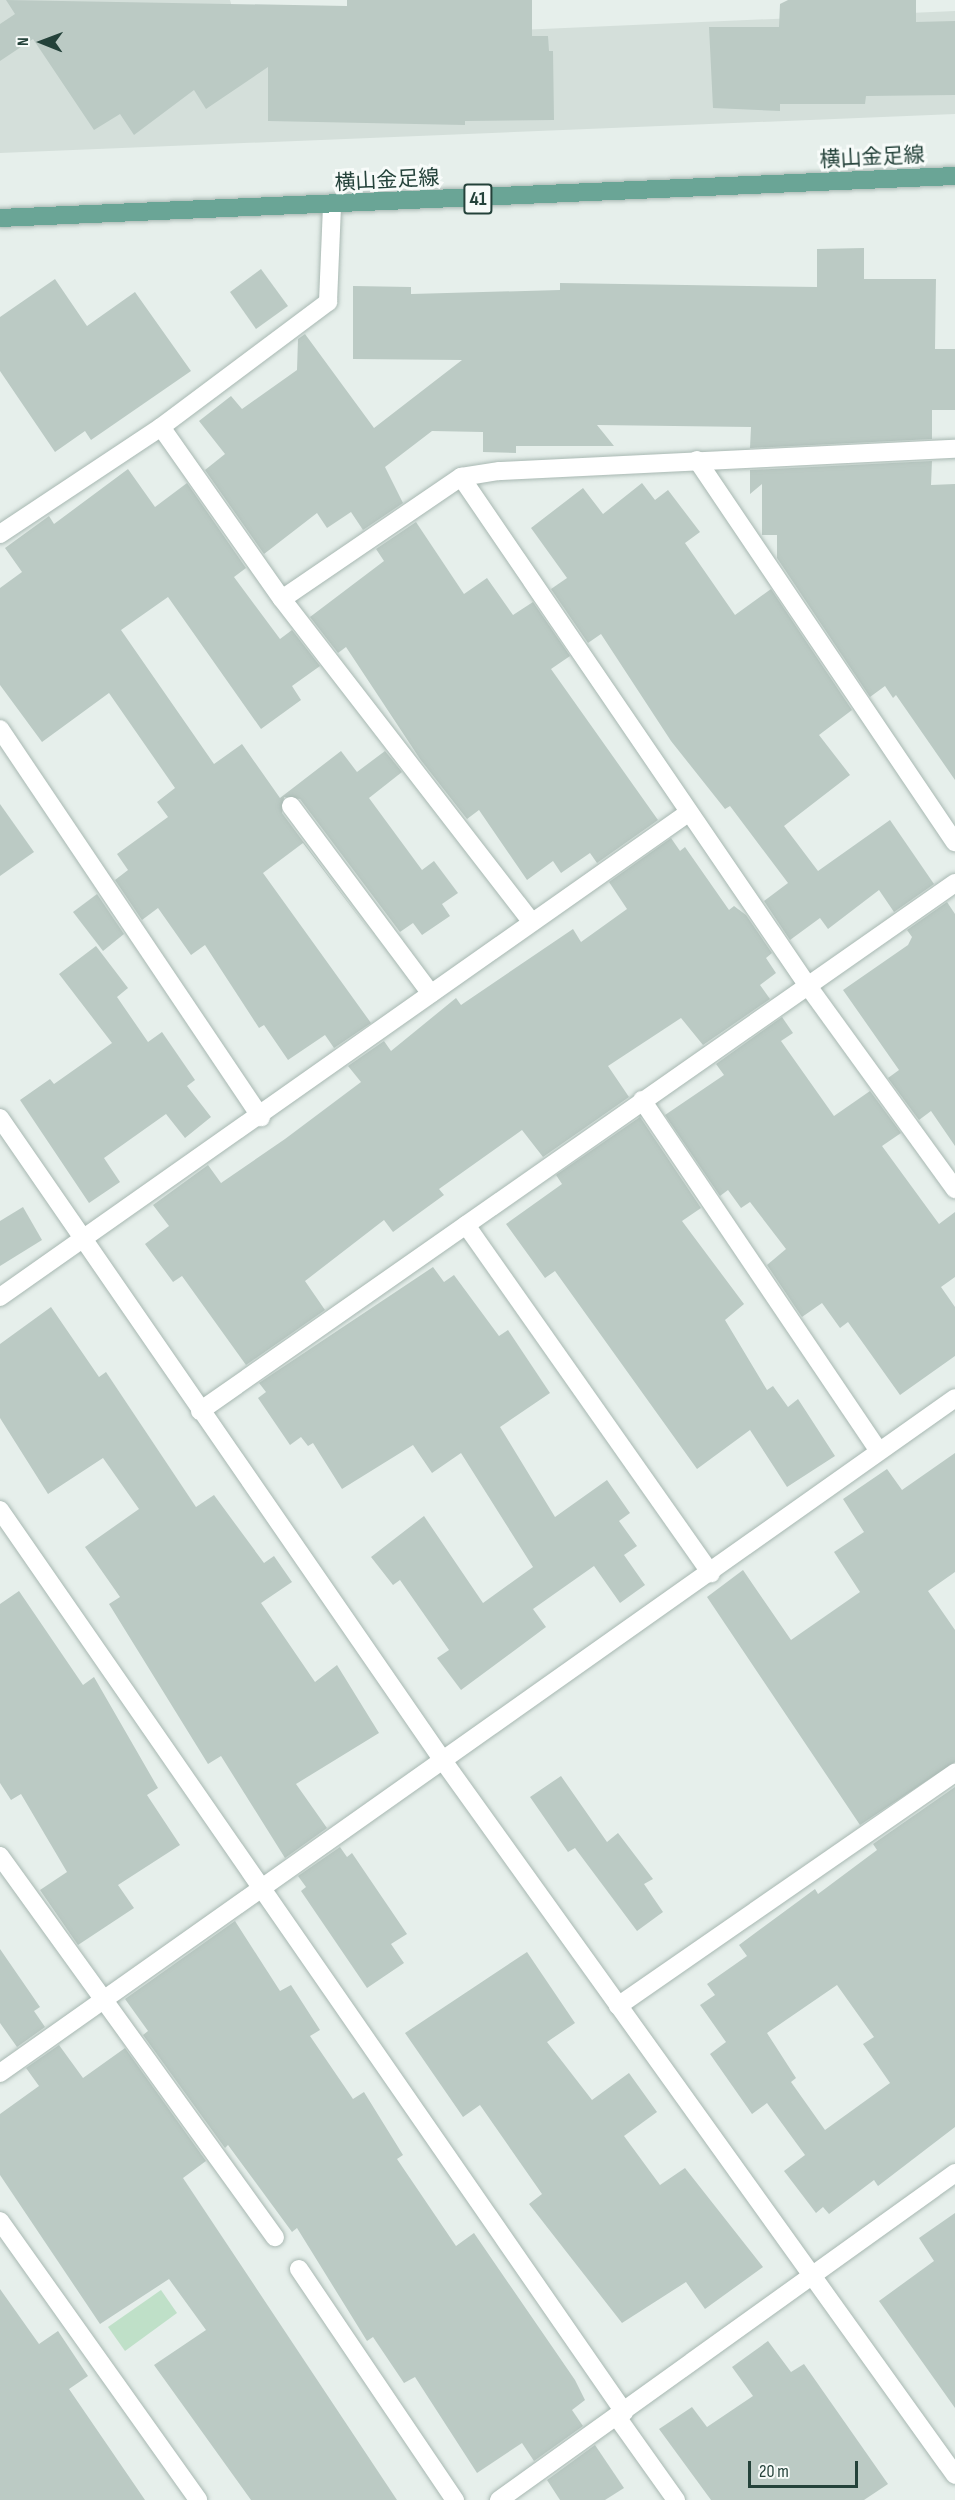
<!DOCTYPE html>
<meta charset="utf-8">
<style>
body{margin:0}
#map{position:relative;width:955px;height:2500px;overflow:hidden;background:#e6efeb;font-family:"Sofia Sans Condensed","Noto Sans JP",sans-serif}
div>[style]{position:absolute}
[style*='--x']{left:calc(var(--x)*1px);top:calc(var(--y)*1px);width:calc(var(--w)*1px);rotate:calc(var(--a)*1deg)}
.built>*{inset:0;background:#d4dfda}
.green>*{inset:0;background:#bfe0c8}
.building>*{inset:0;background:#bbcac4}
.roads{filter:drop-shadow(0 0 2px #a8b8b2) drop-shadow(0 0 2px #a8b8b2)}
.street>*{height:18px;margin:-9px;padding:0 9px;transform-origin:9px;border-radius:9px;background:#fff}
.secondary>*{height:18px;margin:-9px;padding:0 9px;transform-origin:9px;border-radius:9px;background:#fff}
.primary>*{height:18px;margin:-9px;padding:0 9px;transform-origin:9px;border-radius:9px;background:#6aa596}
span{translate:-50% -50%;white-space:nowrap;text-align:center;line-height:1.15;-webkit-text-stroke:6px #f7fbf9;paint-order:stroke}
.shield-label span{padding:2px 4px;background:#f7fbf9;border:2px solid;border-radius:4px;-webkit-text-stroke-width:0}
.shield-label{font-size:20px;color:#24423a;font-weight:700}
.street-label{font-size:21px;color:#24423a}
.north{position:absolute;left:12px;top:12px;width:60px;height:60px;-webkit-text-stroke:4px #f7fbf9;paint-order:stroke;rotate:271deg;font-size:16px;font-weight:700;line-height:24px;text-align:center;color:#24423a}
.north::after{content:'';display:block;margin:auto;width:21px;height:27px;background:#24423a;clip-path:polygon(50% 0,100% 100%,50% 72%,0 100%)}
.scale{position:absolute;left:748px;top:2461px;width:110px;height:27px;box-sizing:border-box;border:3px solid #24423a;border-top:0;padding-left:8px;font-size:18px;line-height:21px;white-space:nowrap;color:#24423a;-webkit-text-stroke:4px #f7fbf9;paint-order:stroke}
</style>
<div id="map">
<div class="built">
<div style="clip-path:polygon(0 0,230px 0,242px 42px,955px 11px,955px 114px,0 153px)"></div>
</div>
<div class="green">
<div style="clip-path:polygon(161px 2290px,177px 2313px,125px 2351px,108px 2327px)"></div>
</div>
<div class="building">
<div style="clip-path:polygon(6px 0,347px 6px,347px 0,532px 0,532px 36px,548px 36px,549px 51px,553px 51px,554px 120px,465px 121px,465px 125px,268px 121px,268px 67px,206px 109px,194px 90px,134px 135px,120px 114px,94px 130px,33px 39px,0 61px,0 24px,15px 14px)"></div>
<div style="clip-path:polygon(788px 0,916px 0,916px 22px,955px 21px,955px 95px,866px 96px,865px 104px,780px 104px,780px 111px,713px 108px,709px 27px,779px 27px,780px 4px)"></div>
<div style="clip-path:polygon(864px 248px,864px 279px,936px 279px,935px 349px,955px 349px,955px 410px,932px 410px,932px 439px,750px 448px,751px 427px,597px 425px,614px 446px,516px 446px,516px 453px,483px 452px,483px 432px,432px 431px,385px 467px,403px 503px,363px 530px,351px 512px,327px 528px,317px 513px,264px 554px,205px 470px,225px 454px,199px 421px,231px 396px,242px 409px,297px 370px,298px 339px,305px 334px,374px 428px,462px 360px,353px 359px,353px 286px,411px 287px,411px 294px,560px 290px,560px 283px,817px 287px,817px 249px)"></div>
<div style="clip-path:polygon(261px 269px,288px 306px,256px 329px,230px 292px)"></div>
<div style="clip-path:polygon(55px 279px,87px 326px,135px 292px,191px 371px,91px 440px,85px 431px,55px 452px,0 371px,0 317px)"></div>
<div style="clip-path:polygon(932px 461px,931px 485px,955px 484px,955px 780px,896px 695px,893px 698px,885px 686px,870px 697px,777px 558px,777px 535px,762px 535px,762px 484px,750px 494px,750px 470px)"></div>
<div style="clip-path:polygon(128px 469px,155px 507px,187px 483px,246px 568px,234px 577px,280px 639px,292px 630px,320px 666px,292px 686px,301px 700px,261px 729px,168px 597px,121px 630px,214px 764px,242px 744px,280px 798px,341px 751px,357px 772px,385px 751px,402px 772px,369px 798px,422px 870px,434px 861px,458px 893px,442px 904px,450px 916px,422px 935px,413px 923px,400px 932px,300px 799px,284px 797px,282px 813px,374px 937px,303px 843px,263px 873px,371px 1023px,334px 1048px,325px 1035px,288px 1060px,264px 1025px,259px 1028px,205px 945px,191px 955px,158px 908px,142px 920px,115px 880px,128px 870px,117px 854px,168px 817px,157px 802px,175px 788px,109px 693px,42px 742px,0 685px,0 588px,22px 572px,5px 548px,49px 516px,54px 524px)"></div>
<div style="clip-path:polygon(642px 483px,655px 500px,668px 490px,700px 532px,685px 543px,735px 615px,771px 589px,852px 710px,819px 735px,850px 775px,784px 826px,818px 871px,890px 820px,934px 884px,894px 912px,879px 890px,828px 929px,820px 918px,790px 940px,764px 901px,788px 883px,730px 806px,725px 809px,671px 741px,601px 634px,588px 643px,551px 589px,567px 578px,531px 528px,583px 488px,603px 514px)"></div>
<div style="clip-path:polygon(416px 522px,464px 594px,487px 578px,513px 615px,533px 602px,570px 656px,551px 669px,658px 820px,597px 863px,590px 853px,561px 873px,553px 861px,527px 880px,479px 810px,467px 819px,420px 759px,346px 647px,338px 653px,310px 617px,384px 561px,376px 549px)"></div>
<div style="clip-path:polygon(0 804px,34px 852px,0 876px)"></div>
<div style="clip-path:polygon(671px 838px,680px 851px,685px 847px,729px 910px,734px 906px,746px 915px,772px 953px,766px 958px,776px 973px,760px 985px,770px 999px,703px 1045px,681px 1018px,608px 1066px,629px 1097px,543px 1157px,522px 1130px,439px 1189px,444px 1195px,393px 1232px,384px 1220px,305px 1281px,325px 1310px,246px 1365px,182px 1276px,173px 1282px,145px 1244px,169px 1226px,153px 1205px,208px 1165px,221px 1183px,285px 1139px,361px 1082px,348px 1066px,384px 1041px,391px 1051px,456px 998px,461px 1005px,573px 929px,581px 942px,627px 909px,609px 882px)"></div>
<div style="clip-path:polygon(97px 894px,124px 934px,103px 951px,73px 912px)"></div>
<div style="clip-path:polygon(947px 902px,955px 914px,955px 1146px,931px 1111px,919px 1120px,888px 1078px,899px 1070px,843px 990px,908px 945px,912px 937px,907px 930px)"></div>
<div style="clip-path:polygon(96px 946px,128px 988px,117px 997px,148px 1042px,162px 1032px,195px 1080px,187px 1086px,211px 1117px,185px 1138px,166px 1114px,104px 1158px,120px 1182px,89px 1203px,20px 1100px,50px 1079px,54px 1084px,112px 1043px,59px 974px)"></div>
<div style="clip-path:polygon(782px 1017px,793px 1033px,781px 1041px,834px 1116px,870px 1091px,901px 1133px,882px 1146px,939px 1224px,955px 1212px,955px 1277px,941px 1287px,955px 1307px,955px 1356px,900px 1395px,848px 1322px,840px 1328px,822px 1303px,802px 1317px,767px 1265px,786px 1249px,750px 1202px,741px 1208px,728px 1190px,720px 1196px,665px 1115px,724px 1075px,716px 1064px)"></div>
<div style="clip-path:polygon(640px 1117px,701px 1208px,682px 1221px,744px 1304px,725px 1320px,767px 1390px,773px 1386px,788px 1407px,798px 1399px,835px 1456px,787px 1487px,750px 1430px,697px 1469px,555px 1271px,545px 1278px,506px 1224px,562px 1184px,556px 1175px)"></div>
<div style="clip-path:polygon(23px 1207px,42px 1240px,0 1266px,0 1221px)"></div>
<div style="clip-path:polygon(433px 1267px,444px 1282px,454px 1275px,499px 1336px,508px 1330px,550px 1393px,500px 1427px,555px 1517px,607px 1480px,630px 1513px,619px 1521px,637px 1546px,624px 1555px,645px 1585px,620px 1603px,594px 1566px,533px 1609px,546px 1627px,461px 1690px,437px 1658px,449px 1650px,400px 1580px,393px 1585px,371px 1557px,424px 1516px,483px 1603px,533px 1567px,461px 1453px,432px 1473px,413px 1445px,342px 1489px,313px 1443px,308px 1446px,301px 1437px,290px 1445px,258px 1398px,266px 1392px,259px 1383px)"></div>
<div style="clip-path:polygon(51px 1307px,99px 1377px,106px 1372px,196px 1507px,214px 1495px,264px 1563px,274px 1556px,292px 1582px,261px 1603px,315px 1682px,337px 1665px,379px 1733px,296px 1784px,327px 1828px,285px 1858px,221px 1756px,208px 1764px,109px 1604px,120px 1597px,85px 1547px,139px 1509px,103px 1458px,48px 1494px,0 1418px,0 1344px)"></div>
<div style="clip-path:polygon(955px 1453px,955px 1572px,928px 1591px,955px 1630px,955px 1762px,860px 1825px,707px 1597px,743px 1570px,791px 1640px,860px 1592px,834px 1552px,864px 1532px,843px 1499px,887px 1469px,902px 1490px)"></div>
<div style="clip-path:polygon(19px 1591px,83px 1685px,94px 1677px,158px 1788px,147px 1795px,180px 1845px,118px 1885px,134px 1908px,78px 1945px,40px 1890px,67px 1872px,21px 1794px,11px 1800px,0 1783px,0 1604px)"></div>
<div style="clip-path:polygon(561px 1776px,607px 1842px,618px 1833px,653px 1879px,644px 1884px,663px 1912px,637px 1931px,575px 1848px,568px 1852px,530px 1797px)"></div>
<div style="clip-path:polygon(evenodd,955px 1787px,955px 2127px,878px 2186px,874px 2180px,829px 2214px,823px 2207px,816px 2213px,784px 2171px,805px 2155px,767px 2103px,752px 2114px,710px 2054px,726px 2042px,700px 2005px,715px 1995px,707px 1984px,747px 1956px,739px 1945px,815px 1889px,818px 1894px,877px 1850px,873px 1844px,955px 1787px,837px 1985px,874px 2037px,863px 2044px,890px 2083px,825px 2130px,791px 2082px,796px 2078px,767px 2033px,837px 1985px)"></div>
<div style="clip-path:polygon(340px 1847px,347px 1857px,352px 1853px,407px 1934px,391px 1944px,404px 1963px,367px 1988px,301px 1891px,306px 1887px,298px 1876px)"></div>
<div style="clip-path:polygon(235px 1921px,280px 1991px,291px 1985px,320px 2030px,310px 2036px,353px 2099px,364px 2092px,403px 2155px,397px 2159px,456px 2246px,474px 2233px,575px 2380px,585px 2400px,572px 2410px,583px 2426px,534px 2461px,522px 2443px,477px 2473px,415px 2377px,404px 2383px,373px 2337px,367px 2341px,297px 2228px,292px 2232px,228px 2145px,225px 2148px,143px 2035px,148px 2031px,125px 1999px)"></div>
<div style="clip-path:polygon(0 1949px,40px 2007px,34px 2011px,45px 2027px,17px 2047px,0 2023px)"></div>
<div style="clip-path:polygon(527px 1952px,575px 2023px,547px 2042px,592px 2100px,629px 2073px,657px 2112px,624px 2136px,660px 2185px,685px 2168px,763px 2267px,705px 2309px,686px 2282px,622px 2323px,529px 2204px,542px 2194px,480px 2105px,463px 2117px,405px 2033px)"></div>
<div style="clip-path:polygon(59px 2045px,83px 2078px,125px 2048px,206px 2161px,183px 2178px,397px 2500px,251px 2500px,154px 2365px,206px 2330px,169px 2279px,100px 2324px,0 2175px,0 2114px,39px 2086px,26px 2068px)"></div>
<div style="clip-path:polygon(955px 2213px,955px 2408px,879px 2301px,934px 2261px,919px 2238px)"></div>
<div style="clip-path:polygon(0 2289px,39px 2344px,58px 2331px,88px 2376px,69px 2389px,145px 2500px,0 2500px)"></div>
<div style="clip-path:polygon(768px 2341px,791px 2372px,804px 2364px,888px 2484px,864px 2500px,711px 2500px,659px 2429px,692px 2407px,707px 2427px,753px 2396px,732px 2367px)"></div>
<div style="clip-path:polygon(595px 2445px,624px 2488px,605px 2500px,560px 2500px,547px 2480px)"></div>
</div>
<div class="roads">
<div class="street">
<div style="--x:161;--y:427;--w:210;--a:54.9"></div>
<div style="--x:282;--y:599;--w:217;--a:-34.3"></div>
<div style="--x:461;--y:477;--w:39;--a:-9"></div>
<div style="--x:500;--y:471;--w:456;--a:-2.8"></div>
<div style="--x:697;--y:460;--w:461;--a:56"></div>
<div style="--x:461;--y:477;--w:616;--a:55.72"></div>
<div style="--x:808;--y:986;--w:251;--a:54.1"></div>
<div style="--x:0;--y:534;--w:193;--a:-33.6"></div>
<div style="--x:161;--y:427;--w:209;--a:-36.8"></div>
<div style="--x:328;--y:302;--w:96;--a:-87.6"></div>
<div style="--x:282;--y:599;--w:407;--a:52.3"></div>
<div style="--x:0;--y:729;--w:468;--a:56.1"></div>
<div style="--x:291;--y:806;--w:234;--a:53.3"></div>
<div style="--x:642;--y:1100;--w:422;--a:56"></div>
<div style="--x:466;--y:1225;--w:426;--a:54.9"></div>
<div style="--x:0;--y:1297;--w:841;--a:-35.13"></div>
<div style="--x:200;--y:1411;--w:921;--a:-34.97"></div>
<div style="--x:0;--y:1510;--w:1097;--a:55.32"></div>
<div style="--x:0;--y:1856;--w:470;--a:54.2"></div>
<div style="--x:618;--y:2006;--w:410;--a:-34.7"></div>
<div style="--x:0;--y:2073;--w:1169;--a:-35.25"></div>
<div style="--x:0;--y:2221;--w:342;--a:54.6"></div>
<div style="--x:299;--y:2269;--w:279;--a:56"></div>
<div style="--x:617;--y:2417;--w:102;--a:54.6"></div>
<div style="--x:499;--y:2500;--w:561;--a:-35.64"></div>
</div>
<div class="secondary">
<div style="--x:0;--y:1118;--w:782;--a:55.42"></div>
<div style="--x:444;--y:1762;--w:877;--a:54.37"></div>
</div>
<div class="primary">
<div style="--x:0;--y:218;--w:956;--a:-2.52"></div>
</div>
</div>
<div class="shield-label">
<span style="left:478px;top:199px">41</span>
</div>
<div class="street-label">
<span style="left:872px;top:158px;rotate:-3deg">横山金足線</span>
<span style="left:387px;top:181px;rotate:-3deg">横山金足線</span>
</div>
<div class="north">N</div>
<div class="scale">20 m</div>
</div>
